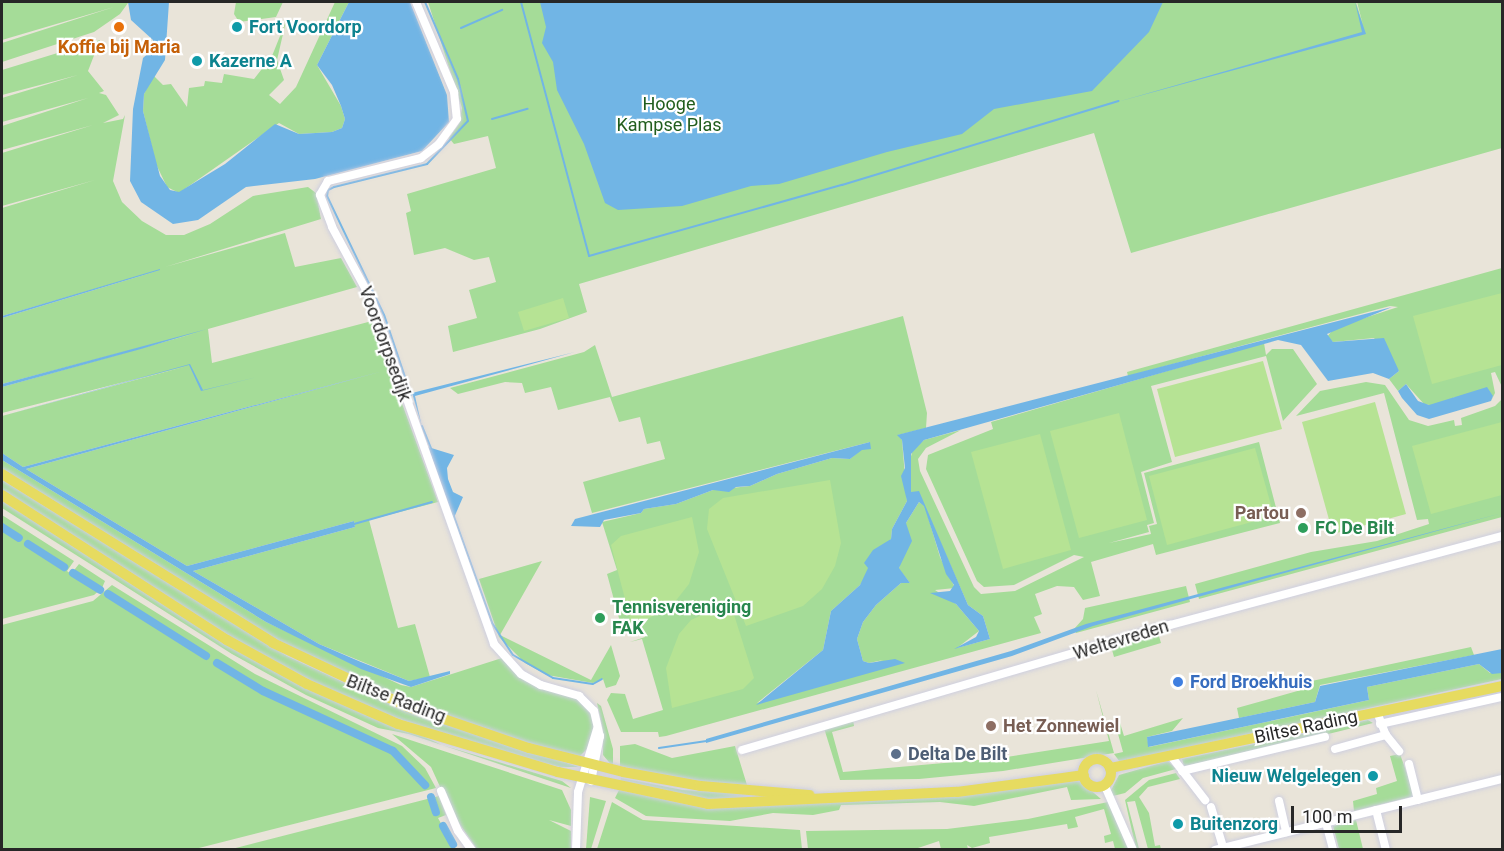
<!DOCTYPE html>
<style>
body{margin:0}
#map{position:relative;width:1504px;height:851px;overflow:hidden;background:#e9e4d9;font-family:Roboto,sans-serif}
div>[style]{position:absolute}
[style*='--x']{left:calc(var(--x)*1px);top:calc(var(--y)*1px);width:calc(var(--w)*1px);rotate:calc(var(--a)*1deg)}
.green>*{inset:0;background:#a5dc98}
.pitch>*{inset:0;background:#b6e394}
.water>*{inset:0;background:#71b5e5}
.stream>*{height:2px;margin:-1px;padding:0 1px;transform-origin:1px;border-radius:1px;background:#71b5e5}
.canal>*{height:8px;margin:-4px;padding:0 4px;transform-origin:4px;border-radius:4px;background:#71b5e5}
.roads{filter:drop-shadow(0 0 2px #cecfdf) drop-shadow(0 0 2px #cecfdf)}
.minor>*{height:8px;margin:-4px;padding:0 4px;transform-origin:4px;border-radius:4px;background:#fff}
.major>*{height:10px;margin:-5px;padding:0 5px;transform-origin:5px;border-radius:5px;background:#e6db60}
.major>.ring{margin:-5px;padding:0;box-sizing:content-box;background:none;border:10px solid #e6db60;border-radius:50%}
.dots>*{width:16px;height:16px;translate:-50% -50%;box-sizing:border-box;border:3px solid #fff;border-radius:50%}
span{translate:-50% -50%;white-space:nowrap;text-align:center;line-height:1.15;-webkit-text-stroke:4.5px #fff;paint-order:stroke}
.culture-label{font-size:18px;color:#0d838f;font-weight:700}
.left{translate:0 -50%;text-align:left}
.right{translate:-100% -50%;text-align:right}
.food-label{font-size:18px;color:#c56008;font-weight:700}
.park-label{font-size:18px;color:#215d1d}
.street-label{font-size:18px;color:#272727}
.education-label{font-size:18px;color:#785e54;font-weight:700}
.leisure-label{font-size:18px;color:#27864d;font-weight:700}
.shop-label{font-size:18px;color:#366cbe;font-weight:700}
.service-label{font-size:18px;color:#4e5e75;font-weight:700}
.frame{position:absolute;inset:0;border:3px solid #272727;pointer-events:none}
.scale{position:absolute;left:1291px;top:806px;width:111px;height:27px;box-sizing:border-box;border:3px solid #272727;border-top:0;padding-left:8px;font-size:18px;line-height:21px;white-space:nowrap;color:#272727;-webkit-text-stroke:4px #fff;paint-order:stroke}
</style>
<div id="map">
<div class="green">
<div style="clip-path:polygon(2px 2px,128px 2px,128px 3px,120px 14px,94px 32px,2px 62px,2px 43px,114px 7px,2px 40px)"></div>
<div style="clip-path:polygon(236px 2px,283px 2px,276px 17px,239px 22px,234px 14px)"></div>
<div style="clip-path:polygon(335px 2px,349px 2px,317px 65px,341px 106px,345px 119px,342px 128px,332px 132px,299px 134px,279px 123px,179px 193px,167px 187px,156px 164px,143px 111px,144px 94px,153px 75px,163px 85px,171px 84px,187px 107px,189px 88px,204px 86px,205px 81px,222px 83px,224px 74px,254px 79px,272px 56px,286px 21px,277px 60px,284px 80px,269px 95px,280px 104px,296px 87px)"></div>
<div style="clip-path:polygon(428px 2px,1356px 2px,1363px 25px,1357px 2px,1502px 2px,1502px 148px,1131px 253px,1094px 133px,579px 284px,587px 312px,540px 329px,453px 352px,448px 326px,477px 318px,469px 290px,496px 282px,489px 257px,474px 260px,445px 248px,414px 255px,406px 213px,411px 211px,407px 194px,496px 168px,488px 136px,454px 144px,449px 138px,459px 124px,462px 108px)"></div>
<div style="clip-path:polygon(100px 40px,88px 71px,104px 91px,99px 93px,106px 95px,119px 115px,103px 123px,123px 119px,125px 115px,113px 181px,122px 202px,142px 221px,166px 235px,184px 235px,210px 224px,253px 196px,308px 187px,316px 193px,321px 219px,165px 267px,285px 233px,295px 267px,341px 258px,357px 287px,208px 329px,212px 363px,372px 321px,438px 502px,369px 520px,398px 628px,415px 624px,430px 677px,409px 681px,319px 644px,193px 571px,355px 527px,354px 521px,187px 566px,26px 469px,383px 371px,23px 467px,2px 453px,2px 416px,187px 366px,2px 413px,2px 387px,196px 333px,2px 384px,2px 318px,160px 270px,2px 316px,2px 208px,95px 180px,2px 206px,2px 153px,93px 125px,2px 150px,2px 126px,88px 98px,2px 122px,2px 98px,78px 75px,2px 95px,2px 70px)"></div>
<div style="clip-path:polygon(1502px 268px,1502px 387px,1495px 372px,1491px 373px,1495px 393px,1491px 401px,1493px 396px,1455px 397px,1435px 406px,1424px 404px,1406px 384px,1398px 391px,1389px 379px,1399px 371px,1374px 338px,1333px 342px,1327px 337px,1334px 328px,1398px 307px,1390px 306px,1128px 376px,1127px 372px)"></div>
<div style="clip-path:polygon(evenodd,903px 316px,927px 413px,926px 428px,898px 435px,902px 440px,907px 501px,892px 529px,891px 539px,860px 585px,831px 611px,823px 650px,757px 703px,883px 660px,869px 663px,863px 661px,857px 639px,863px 622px,876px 605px,901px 583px,910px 583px,899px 569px,906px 523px,919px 502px,923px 505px,911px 493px,910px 460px,913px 449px,924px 440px,961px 430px,926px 448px,918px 459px,920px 471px,974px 587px,981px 594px,1015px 591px,1084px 557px,1074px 555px,1014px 585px,984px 587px,977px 581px,926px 469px,928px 455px,993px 429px,991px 422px,1264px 343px,1266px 355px,1272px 349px,1293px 349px,1317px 384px,1283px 421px,1266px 356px,1151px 386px,1172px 462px,1141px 472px,1154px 523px,1147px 525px,1149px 532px,1109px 543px,1151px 534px,1149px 526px,1157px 524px,1144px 473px,1259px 442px,1280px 523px,1156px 555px,1153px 544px,1091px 562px,1100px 596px,1083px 600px,1074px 587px,1057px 586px,1035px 594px,1042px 614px,1034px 617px,1041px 633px,666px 736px,659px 737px,658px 732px,621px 732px,607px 700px,611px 693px,625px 694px,633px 719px,663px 710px,642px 639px,630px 642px,645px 637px,642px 628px,623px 633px,607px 574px,617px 570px,602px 522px,641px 513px,644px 509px,676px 504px,713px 490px,750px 486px,777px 474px,832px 458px,850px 459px,870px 442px,592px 513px,583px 482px,665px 459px,660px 441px,647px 444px,640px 417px,619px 422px,610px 397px,558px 410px,551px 387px,525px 393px,522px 383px,505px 382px,458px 394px,450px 388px,584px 352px,595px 345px,612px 397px,903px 316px,926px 510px,968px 605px,983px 616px,990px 639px,957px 648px,979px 631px,956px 604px,935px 590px,955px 588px,940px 557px,926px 510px)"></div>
<div style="clip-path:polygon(1366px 382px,1385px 385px,1409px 420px,1428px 426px,1454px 420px,1455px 426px,1462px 425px,1461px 418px,1495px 406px,1502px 399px,1502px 517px,1199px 599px,1195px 584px,1311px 552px,1377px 541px,1429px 524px,1428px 519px,1417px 520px,1384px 393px,1296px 416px,1320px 391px)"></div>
<div style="clip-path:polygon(2px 460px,266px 622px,401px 685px,411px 687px,502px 658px,512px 669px,577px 699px,591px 714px,595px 725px,589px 747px,580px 756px,561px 754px,420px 707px,285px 646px,2px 469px)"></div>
<div style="clip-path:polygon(2px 480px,287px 656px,399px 708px,579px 767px,560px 767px,468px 743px,349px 701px,236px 640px,2px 490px)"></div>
<div style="clip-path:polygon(2px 501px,253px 658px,442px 745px,562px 781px,571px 788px,409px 734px,378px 728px,306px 695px,232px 654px,2px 508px)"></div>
<div style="clip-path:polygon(2px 515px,74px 561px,67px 571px,71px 574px,79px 564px,105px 581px,102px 588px,94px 595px,2px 619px)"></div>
<div style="clip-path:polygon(542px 561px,500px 635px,591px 680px,611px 645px,620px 676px,616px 685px,606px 688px,603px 679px,593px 683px,547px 675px,525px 663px,499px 637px,479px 579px)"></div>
<div style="clip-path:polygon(112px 585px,255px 674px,402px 746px,425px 768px,436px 788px,195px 849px,2px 849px,2px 625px,93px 601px)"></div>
<div style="clip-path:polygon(1186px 586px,1190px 602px,1076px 633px,1074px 629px,1083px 619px,1085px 608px)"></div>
<div style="clip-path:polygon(1158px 633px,1161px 643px,1114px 657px,1111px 646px)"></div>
<div style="clip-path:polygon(1471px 647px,1474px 655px,1320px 685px,1315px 702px,1239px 718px,1237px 708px,1308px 688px,1307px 682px)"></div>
<div style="clip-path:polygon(1479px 664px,1490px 673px,1502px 673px,1502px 679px,1120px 762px,1114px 754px,1123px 752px,1115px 723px,1120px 723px,1124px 736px,1183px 718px,1172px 731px,1147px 737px,1149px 747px,1369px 700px,1367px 687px)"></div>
<div style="clip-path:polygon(1096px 690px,1114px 753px,1003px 771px,919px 779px,840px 780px,824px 728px,853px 719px,854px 726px,832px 732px,843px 772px,1000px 758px,1109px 741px)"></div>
<div style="clip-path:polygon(597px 703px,601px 706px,613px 749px,613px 767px,603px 755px,603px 730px)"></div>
<div style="clip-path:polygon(1368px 720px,1373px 723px,1251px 753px,1184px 766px,1182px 759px)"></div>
<div style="clip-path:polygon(392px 734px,562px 790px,571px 810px,571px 826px,549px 820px,571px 831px,571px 849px,477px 849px,452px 813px,431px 767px)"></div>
<div style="clip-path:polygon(635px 744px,672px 758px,735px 746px,747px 785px,696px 782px,620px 766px,620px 746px)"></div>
<div style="clip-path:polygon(1400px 754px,1415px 796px,1354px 811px,1353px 801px,1377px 794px,1376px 788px,1397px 781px,1390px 756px)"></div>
<div style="clip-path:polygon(1168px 761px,1176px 769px,1143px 778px,1125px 793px,1113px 796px,1110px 792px,1119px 775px)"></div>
<div style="clip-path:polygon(1176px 773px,1180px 779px,1148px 787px,1139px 797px,1149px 813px,1155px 846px,1160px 845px,1161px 849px,1148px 849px,1135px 801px,1127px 802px,1139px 849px,1136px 849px,1125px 800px,1149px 780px)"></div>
<div style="clip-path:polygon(621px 778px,683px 790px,795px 796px,710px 801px,620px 785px)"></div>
<div style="clip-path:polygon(1080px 781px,1101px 799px,1071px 800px,1067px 787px,974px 806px,940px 802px,841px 805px,839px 810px,813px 815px,773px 813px,730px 821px,646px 816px,615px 798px,619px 790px,690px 805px)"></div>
<div style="clip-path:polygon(439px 796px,446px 815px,438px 818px,455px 849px,228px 850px)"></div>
<div style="clip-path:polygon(590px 797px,606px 801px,591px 849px,586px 849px)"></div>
<div style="clip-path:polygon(612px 802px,643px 820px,800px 830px,802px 849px,597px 849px)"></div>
<div style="clip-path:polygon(1108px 802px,1131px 849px,1115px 849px,1113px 841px,1105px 843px,1104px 836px,1111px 834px,1104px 809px,1075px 817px,1078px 827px,1068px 829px,1067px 824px,989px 837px,990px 843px,972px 848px,967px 845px,968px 849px,941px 849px,939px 841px,915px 849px,808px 849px,806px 831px,947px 829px,1028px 819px)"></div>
<div style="clip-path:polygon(1356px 820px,1363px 849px,1339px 849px,1333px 826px)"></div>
</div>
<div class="pitch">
<div style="clip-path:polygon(1502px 293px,1502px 365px,1432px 384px,1413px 316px)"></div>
<div style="clip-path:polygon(563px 298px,569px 318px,524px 331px,518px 312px)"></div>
<div style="clip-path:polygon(1263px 361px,1282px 429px,1175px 457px,1157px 389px)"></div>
<div style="clip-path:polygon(1375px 402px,1406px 514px,1333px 534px,1302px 422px)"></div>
<div style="clip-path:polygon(1119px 413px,1147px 520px,1079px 538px,1050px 431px)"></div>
<div style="clip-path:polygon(1502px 422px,1502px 495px,1431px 514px,1412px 446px)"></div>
<div style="clip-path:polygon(1040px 434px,1071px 550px,1003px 569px,971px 452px)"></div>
<div style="clip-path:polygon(1255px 448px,1274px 516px,1167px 545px,1149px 476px)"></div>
<div style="clip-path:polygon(830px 480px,841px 543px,835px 566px,822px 589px,803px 606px,746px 626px,707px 529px,709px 509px,723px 498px)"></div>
<div style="clip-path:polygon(692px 517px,699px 552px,689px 584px,670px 608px,632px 626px,611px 545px,621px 536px)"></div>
<div style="clip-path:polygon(730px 602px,754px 678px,743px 689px,672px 708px,666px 668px,679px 634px,691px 620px)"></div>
</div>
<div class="water">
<div style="clip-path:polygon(128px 2px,169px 2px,165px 60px,144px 94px,143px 111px,160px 176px,170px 190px,179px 192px,225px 164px,275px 124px,299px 134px,332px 132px,342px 128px,345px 119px,341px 106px,332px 85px,317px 65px,349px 2px,410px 2px,447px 95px,449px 122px,422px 151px,315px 179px,246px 187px,198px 220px,173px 224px,141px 202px,130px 181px,133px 109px,143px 58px,152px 50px,153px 40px,131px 20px)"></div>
<div style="clip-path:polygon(540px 2px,1163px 2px,1149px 32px,1092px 91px,994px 109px,962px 134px,887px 152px,779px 184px,751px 186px,682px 206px,618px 210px,605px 203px,584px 144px,557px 90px,553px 62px,542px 43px,546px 27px)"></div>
<div style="clip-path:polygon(1355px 2px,1366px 34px,1117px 102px,1362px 32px)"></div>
<div style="clip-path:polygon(160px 269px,160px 270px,2px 318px,2px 316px)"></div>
<div style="clip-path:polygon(1392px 307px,1327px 334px,1333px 342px,1384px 338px,1399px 371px,1389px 379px,1373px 373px,1328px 381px,1301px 345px,1278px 340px,924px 440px,911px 454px,911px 492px,919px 491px,968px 605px,983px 616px,990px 639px,954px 649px,976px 637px,979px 631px,956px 604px,930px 593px,950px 591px,954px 585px,946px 574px,924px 506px,919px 502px,906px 523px,912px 541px,899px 568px,910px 583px,901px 583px,876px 605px,863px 622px,857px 639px,863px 661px,869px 663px,895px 659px,905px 663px,756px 705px,823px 650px,831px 611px,860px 585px,868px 568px,864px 563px,873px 550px,891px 539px,892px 529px,907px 501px,901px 476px,905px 468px,902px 440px,897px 435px)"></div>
<div style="clip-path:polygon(207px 329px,141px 349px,2px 387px,2px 384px)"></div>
<div style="clip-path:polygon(575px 352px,415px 396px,422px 427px,412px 393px)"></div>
<div style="clip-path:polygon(190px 364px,203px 390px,269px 374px,201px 391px,189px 365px,2px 416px)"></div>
<div style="clip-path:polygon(383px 371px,26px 469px,187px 566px,354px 521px,355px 527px,193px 571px,319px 644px,361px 662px,409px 681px,450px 671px,450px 674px,411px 687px,361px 669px,266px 622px,2px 460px,2px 453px,23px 467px)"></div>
<div style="clip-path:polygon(1406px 384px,1418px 401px,1429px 405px,1487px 387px,1493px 396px,1491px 401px,1429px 419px,1417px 415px,1402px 398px,1398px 391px)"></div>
<div style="clip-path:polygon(870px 442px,871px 449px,862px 450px,850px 459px,832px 458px,777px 474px,750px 486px,736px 487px,729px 492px,713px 490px,676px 504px,644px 509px,641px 513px,604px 520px,600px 527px,571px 526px,575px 519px)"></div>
<div style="clip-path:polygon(428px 447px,454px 455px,447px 468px,448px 479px,453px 492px,463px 497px,453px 520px)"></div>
<div style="clip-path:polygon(1502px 513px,1093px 626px,1012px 656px,706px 743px,706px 739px,1011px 651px,1086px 624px)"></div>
<div style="clip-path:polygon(1502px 649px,1502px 673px,1492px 674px,1479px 664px,1367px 687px,1369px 700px,1148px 747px,1147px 737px,1315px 702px,1320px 686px)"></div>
</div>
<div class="stream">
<div style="--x:521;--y:2;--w:263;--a:75"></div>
<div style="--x:589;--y:256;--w:263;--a:-15.7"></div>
<div style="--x:842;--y:185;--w:289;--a:-16.9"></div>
<div style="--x:461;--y:28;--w:45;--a:-23.7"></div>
<div style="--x:492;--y:119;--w:37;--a:-16"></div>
<div style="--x:411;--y:395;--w:84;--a:-108.6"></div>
<div style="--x:384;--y:315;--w:132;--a:-115.6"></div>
<div style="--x:327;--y:196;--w:6;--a:-81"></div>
<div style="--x:328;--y:190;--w:7;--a:-27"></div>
<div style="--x:334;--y:187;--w:96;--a:-13.9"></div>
<div style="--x:427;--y:164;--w:59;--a:-46.4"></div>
<div style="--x:468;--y:121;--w:43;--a:-103.4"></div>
<div style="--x:458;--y:79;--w:84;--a:-113.2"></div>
<div style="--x:422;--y:426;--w:27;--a:68"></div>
<div style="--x:453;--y:514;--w:116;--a:70.3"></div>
<div style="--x:492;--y:623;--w:38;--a:57"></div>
<div style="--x:513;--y:655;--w:46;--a:29.9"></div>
<div style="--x:553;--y:678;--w:40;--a:8.5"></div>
<div style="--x:593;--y:684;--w:10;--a:-29"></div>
<div style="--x:354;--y:524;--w:81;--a:-15.8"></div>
<div style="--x:659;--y:748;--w:48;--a:-8.5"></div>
</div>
<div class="canal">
<div style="--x:2;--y:527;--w:20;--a:33"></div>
<div style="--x:28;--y:544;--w:43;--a:32.6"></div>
<div style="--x:73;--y:573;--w:32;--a:32"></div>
<div style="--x:108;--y:594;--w:116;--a:32.3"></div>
<div style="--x:217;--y:663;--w:54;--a:31.3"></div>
<div style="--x:263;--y:691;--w:143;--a:24.8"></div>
<div style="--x:393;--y:751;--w:47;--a:46.7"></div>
<div style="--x:431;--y:797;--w:16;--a:72"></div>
<div style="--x:443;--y:826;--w:21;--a:61"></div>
</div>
<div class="roads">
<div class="minor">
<div style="--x:416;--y:2;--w:98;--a:67.1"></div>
<div style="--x:454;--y:92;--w:27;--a:84"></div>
<div style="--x:457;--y:119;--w:31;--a:126"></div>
<div style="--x:439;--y:144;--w:23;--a:142"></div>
<div style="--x:421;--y:158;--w:96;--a:166.1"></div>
<div style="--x:328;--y:181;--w:16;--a:120"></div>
<div style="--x:320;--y:195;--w:34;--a:69"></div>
<div style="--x:332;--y:227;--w:84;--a:61.6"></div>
<div style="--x:372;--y:301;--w:364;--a:70.4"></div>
<div style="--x:494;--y:644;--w:40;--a:48"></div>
<div style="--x:521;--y:674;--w:23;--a:29"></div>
<div style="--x:541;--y:685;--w:40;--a:16"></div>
<div style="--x:579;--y:696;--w:21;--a:45"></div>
<div style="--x:594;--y:711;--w:26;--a:77"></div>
<div style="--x:600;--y:736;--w:46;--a:101.3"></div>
<div style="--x:1377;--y:712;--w:25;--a:69"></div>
<div style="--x:1386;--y:735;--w:21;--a:51"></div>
<div style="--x:1380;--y:724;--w:125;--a:-12.5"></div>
<div style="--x:1335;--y:749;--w:53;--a:-15.4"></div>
<div style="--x:742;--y:750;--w:446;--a:-16.3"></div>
<div style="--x:1170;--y:625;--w:344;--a:-15"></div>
<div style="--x:1171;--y:756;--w:56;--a:52.3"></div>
<div style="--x:1409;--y:764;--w:37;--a:76"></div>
<div style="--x:1182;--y:771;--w:147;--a:-13.4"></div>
<div style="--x:1104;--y:784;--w:72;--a:66.3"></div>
<div style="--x:441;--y:791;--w:43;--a:67"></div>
<div style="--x:458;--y:831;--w:24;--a:54"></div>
<div style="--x:1279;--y:801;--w:32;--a:77"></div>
<div style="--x:1211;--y:807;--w:42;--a:73.3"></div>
<div style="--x:1376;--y:810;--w:41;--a:76"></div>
<div style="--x:1326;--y:823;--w:28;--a:75"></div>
<div style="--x:576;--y:850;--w:58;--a:-88"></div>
<div style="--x:578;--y:792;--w:66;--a:-73.2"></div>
<div style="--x:1215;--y:850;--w:296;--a:-13.9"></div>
</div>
<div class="major">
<div style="--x:2;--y:474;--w:319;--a:31.9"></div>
<div style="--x:273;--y:643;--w:147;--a:25.3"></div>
<div style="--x:406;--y:706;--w:130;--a:18.9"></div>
<div style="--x:529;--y:748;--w:97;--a:14.3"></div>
<div style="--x:623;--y:772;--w:78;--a:10.3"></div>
<div style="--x:700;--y:786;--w:110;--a:4.7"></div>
<div style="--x:2;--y:495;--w:268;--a:32.8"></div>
<div style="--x:227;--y:640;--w:91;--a:28.8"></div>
<div style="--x:307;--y:684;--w:99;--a:23.7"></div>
<div style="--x:398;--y:724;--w:167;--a:16.7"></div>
<div style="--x:558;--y:772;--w:153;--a:12"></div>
<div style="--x:708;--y:804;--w:249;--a:-2.8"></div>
<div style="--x:957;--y:792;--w:128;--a:-7.6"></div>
<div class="ring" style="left:1083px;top:759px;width:18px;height:18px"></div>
<div style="--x:1110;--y:768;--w:400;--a:-11.8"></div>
</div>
</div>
<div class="dots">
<div style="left:119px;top:27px;background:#e8710a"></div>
<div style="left:237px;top:27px;background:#0f9aa8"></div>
<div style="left:197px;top:61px;background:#0f9aa8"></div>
<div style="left:1301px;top:513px;background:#8d6e63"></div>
<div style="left:1303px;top:528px;background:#2e9e5b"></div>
<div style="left:600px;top:618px;background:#2e9e5b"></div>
<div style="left:1178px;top:682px;background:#3f7fe0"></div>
<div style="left:991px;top:726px;background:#8d6e63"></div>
<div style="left:896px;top:754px;background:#5c6f8a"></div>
<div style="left:1373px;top:776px;background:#0f9aa8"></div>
<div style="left:1178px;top:824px;background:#0f9aa8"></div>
</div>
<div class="culture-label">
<span class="left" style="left:249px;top:27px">Fort Voordorp</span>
<span class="left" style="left:209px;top:61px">Kazerne A</span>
<span class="right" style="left:1361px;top:776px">Nieuw Welgelegen</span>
<span class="left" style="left:1190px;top:824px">Buitenzorg</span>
</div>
<div class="food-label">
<span style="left:119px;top:47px">Koffie bij Maria</span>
</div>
<div class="park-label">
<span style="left:669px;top:115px">Hooge<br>Kampse Plas</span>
</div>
<div class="street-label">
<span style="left:385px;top:344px;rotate:70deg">Voordorpsedijk</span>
<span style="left:1121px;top:640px;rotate:-17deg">Weltevreden</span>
<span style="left:396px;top:699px;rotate:21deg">Biltse Rading</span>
<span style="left:1306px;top:727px;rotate:-12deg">Biltse Rading</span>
</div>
<div class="education-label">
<span class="right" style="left:1289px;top:513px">Partou</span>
<span class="left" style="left:1003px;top:726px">Het Zonnewiel</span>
</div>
<div class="leisure-label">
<span class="left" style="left:1315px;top:528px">FC De Bilt</span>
<span class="left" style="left:612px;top:618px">Tennisvereniging<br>FAK</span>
</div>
<div class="shop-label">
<span class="left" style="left:1190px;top:682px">Ford Broekhuis</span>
</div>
<div class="service-label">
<span class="left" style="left:908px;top:754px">Delta De Bilt</span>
</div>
<div class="frame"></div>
<div class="scale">100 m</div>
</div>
